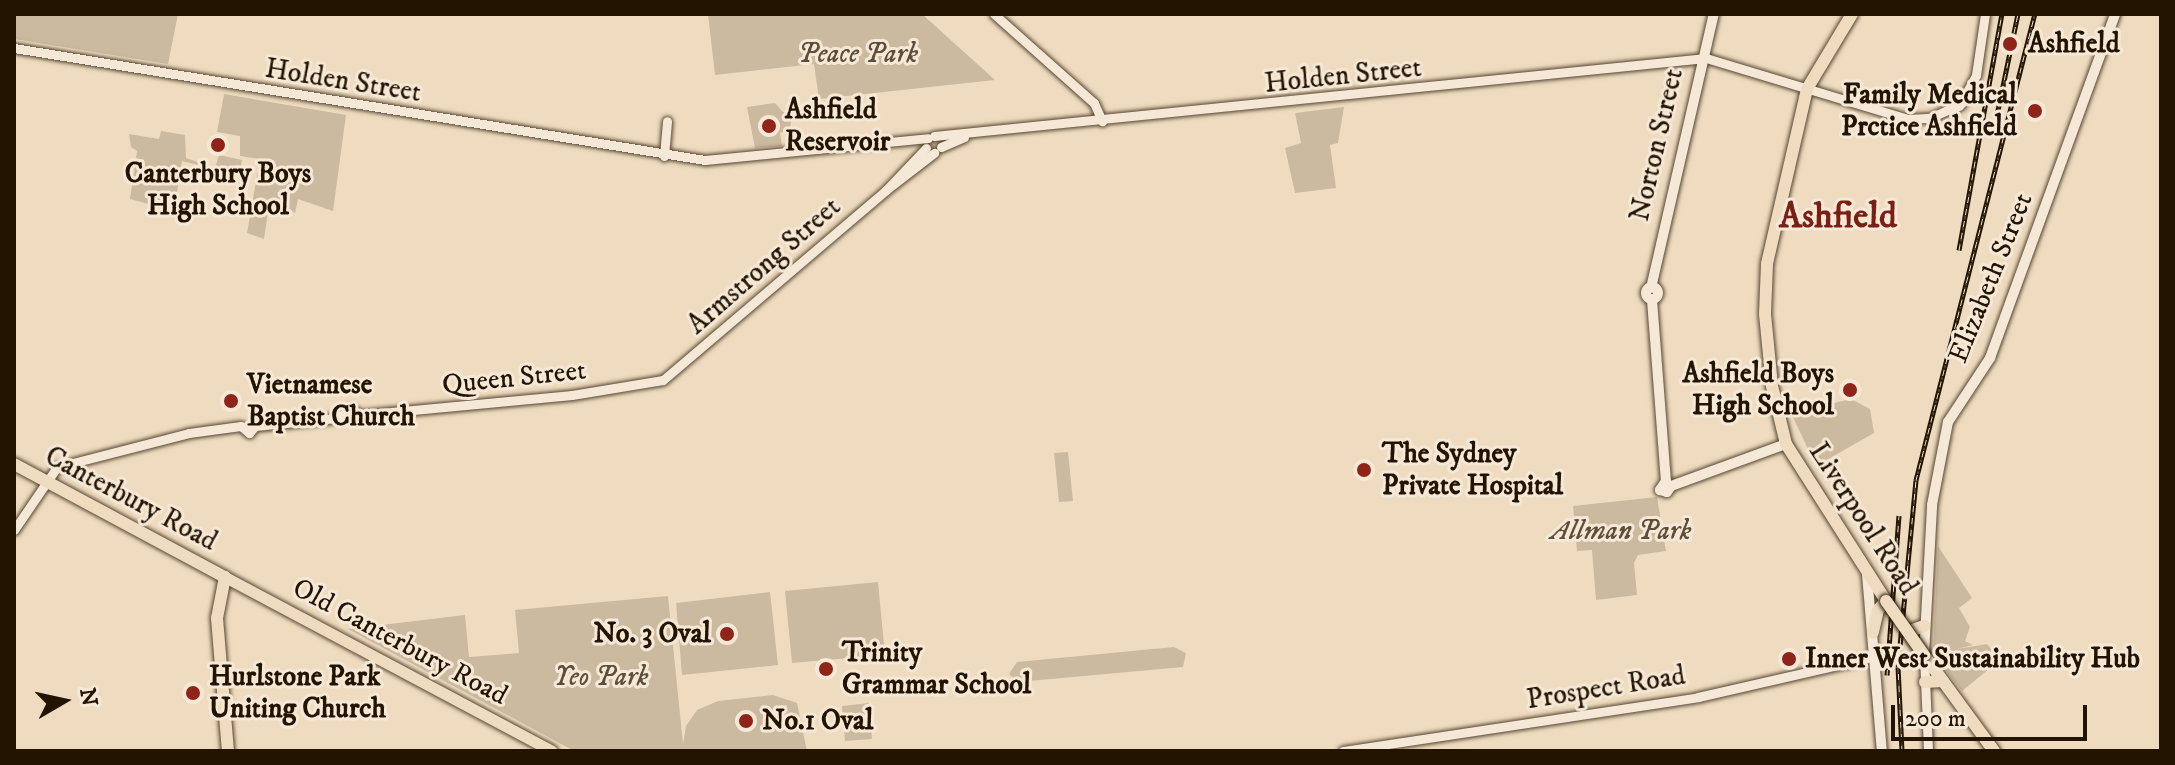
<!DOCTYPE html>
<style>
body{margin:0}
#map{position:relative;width:2175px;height:765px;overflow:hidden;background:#efdcc0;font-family:"IM FELL DW Pica",serif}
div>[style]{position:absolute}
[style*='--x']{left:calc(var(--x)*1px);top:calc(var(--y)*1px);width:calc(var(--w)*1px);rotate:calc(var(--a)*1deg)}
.green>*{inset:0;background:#ccbaa0}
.roads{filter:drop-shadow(0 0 2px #564631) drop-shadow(0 0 2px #564631)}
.tertiary>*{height:9px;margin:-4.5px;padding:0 4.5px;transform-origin:4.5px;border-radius:4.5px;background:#f5e8d6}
.secondary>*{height:10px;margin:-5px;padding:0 5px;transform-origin:5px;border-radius:5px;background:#f5e8d6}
.secondary>.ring{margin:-5px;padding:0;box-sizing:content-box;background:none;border:10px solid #f5e8d6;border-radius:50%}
.primary>*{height:11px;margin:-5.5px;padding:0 5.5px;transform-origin:5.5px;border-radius:5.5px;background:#efdcc0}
.trunk>*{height:12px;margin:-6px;padding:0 6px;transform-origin:6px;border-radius:6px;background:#efdcc0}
.rail>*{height:5px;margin-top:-2.5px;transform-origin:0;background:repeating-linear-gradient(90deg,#f5e8d6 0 6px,#231401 0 12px);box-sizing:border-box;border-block:2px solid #231401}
.bridges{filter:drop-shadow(0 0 2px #231401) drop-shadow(0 0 2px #231401)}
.trunk-bridge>*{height:12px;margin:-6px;padding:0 6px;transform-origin:6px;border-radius:6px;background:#efdcc0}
.dots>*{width:22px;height:22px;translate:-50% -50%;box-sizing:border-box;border:4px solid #f5e8d6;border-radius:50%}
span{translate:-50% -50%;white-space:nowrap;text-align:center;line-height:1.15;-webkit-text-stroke:6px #f5e8d6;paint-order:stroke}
.poi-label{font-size:28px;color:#231401;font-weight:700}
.left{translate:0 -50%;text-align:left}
.right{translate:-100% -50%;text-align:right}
.park-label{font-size:28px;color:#5e4e39;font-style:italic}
.street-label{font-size:28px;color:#231401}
.district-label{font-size:36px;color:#7a1f14;font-weight:700}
.frame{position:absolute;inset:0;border:16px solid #231401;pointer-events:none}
.north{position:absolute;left:24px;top:661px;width:80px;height:80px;-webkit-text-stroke:6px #f5e8d6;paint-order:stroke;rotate:81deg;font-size:22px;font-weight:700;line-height:32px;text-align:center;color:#231401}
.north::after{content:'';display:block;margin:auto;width:28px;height:36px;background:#231401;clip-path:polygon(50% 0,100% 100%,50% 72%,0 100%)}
.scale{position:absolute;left:1891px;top:705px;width:196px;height:36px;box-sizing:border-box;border:4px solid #231401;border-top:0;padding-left:10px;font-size:24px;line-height:28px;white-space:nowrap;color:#231401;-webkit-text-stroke:6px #f5e8d6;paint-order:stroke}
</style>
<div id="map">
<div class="green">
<div style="clip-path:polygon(14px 14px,178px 14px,168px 64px,14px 39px)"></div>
<div style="clip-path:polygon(708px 14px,922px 14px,995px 80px,819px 99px,814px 64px,715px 75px)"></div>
<div style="clip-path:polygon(224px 94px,346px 115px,333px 211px,298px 199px,295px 213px,270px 199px,264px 239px,247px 233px,260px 159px,240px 156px,240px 136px,217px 132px)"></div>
<div style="clip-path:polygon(775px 103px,783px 112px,792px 112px,790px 129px,780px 133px,782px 146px,755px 148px,747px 107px)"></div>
<div style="clip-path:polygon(1344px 107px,1338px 143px,1330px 145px,1336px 188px,1295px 193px,1285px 148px,1301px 143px,1295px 113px)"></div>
<div style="clip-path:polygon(161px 131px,185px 135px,186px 158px,215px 168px,219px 155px,242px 160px,239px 175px,182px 161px,174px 211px,130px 199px,137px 151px,131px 147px,129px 134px,159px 139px)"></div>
<div style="clip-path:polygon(1851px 399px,1870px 409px,1874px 433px,1816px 466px,1791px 413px)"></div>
<div style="clip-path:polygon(1068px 452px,1073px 501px,1059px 502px,1054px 453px)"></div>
<div style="clip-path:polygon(1657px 497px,1666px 551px,1638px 555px,1634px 563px,1637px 595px,1596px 600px,1592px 550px,1577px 551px,1573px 506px)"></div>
<div style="clip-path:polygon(1938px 546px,1972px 598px,1959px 608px,1970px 627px,1965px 641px,1973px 645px,1957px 649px,1987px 644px,2000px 660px,1962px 691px,1933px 653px)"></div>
<div style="clip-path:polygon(878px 582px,885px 655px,792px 663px,785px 591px)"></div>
<div style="clip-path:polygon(770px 592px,778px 665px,682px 675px,676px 603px)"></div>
<div style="clip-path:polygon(668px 596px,683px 744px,686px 726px,697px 710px,718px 701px,773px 695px,797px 703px,807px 751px,574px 751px,348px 629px,465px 615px,469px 657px,519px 653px,515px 610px)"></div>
<div style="clip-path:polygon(1174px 647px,1186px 653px,1183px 667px,1018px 682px,1009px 674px,1017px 662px)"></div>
<div style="clip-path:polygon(869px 703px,872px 739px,845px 741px,842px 706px)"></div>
</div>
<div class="roads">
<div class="tertiary">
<div style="--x:994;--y:14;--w:134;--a:41.7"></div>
<div style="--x:1094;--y:103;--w:20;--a:66"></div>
<div style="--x:14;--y:48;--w:700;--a:9.21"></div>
<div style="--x:705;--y:160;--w:224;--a:-5.6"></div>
<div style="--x:1959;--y:106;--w:35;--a:-61"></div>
<div style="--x:1976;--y:75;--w:62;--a:-81.6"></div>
<div style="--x:934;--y:136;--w:776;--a:-5.77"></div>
<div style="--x:1706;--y:58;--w:211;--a:16.8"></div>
<div style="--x:1908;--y:119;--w:22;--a:-3"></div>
<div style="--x:1930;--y:118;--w:35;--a:-25"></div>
<div style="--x:941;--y:147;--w:25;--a:-23"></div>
<div style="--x:664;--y:156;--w:35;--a:-85"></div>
<div style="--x:886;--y:190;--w:61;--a:-37.6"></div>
<div style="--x:360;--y:415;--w:213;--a:-5.4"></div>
<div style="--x:572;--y:395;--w:92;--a:-9.4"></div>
<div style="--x:663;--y:380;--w:293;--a:-40.4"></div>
<div style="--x:886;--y:190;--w:58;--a:-46.4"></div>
<div style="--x:241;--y:426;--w:11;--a:41"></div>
<div style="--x:249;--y:433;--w:9;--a:-49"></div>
<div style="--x:255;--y:426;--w:82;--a:-5.6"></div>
<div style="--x:337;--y:418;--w:17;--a:-33"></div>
<div style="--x:351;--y:409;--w:11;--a:34"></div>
<div style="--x:14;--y:530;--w:76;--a:-55.7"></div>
<div style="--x:57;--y:467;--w:136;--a:-14.4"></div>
<div style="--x:189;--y:433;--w:52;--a:-7.7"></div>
<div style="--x:1924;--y:655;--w:96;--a:87.6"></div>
<div style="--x:1343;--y:751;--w:359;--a:-8.6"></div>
<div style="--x:1698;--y:697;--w:180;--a:-12.9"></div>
</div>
<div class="secondary">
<div class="ring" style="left:1646px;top:287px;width:2px;height:2px"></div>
<div style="--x:1651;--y:288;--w:281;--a:-77.1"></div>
<div style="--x:1652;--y:300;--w:182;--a:85.6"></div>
<div style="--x:1666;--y:481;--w:11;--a:124"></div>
<div style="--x:1660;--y:490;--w:7;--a:16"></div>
<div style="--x:1667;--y:492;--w:7;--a:-56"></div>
<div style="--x:1671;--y:486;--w:122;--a:-20.1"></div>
<div style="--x:1867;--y:574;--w:178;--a:85.2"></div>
<div style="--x:1924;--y:655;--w:150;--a:-86.9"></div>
<div style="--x:1932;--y:505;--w:85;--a:-79.1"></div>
<div style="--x:1948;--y:422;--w:77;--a:-56.7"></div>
<div style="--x:1990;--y:358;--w:366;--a:-70"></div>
</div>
<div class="primary">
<div style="--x:225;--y:577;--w:370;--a:28"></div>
</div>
<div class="trunk">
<div style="--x:1852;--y:14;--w:87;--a:121"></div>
<div style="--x:1807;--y:89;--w:180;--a:102.9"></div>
<div style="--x:1767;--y:264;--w:50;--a:92.3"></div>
<div style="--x:1765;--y:314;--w:72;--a:84.4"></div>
<div style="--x:1772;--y:386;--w:60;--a:76.4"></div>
<div style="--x:1786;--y:444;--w:186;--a:57.5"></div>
<div style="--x:1886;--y:601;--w:12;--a:132"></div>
<div style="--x:1878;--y:610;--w:23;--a:103"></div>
<div style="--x:14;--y:464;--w:239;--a:28.2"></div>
<div style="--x:225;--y:577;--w:42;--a:101"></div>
<div style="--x:217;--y:618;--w:133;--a:85.3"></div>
<div style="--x:1913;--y:630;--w:12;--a:-20"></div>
<div style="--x:1924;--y:655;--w:119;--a:53.9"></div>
<div style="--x:1925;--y:682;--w:18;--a:-3"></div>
</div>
</div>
<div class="rail">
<div style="--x:1997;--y:115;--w:103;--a:-78.3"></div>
<div style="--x:1959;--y:250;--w:240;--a:-79.7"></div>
<div style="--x:1887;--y:675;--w:160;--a:-85.7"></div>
<div style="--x:1902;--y:751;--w:84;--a:-92.7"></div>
<div style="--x:1898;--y:667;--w:188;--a:-84.5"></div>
<div style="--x:1916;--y:480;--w:481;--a:-75.7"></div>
</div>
<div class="bridges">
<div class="trunk-bridge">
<div style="--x:1886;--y:601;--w:66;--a:54.9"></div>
</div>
</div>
<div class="dots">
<div style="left:2010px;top:44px;background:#8f2418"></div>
<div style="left:2035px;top:111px;background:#8f2418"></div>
<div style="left:769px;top:126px;background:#8f2418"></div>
<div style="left:218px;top:145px;background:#8f2418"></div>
<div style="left:1850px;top:390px;background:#8f2418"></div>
<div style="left:231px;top:401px;background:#8f2418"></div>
<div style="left:1364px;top:470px;background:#8f2418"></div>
<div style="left:727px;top:634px;background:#8f2418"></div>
<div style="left:1789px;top:659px;background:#8f2418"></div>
<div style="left:826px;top:669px;background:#8f2418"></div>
<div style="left:193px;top:693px;background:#8f2418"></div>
<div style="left:746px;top:721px;background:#8f2418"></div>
</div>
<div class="poi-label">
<span class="left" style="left:2028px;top:44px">Ashfield</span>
<span class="right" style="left:2017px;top:111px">Family Medical<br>Prctice Ashfield</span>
<span class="left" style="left:785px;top:126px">Ashfield<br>Reservoir</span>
<span style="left:218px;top:190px">Canterbury Boys<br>High School</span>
<span class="right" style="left:1834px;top:390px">Ashfield Boys<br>High School</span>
<span class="left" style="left:247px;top:401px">Vietnamese<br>Baptist Church</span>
<span class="left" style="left:1382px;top:470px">The Sydney<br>Private Hospital</span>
<span class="right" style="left:711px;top:634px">No. 3 Oval</span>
<span class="left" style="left:842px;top:669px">Trinity<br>Grammar School</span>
<span class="left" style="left:1805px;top:659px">Inner West Sustainability Hub</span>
<span class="left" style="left:209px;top:693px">Hurlstone Park<br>Uniting Church</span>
<span class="left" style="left:762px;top:721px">No.1 Oval</span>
</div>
<div class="park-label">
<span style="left:858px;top:54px">Peace Park</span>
<span style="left:1621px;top:531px">Allman Park</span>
<span style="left:601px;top:677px">Yeo Park</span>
</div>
<div class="street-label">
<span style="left:1343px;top:76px;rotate:-6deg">Holden Street</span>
<span style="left:343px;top:81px;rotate:9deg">Holden Street</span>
<span style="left:1657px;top:145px;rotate:-77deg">Norton Street</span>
<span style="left:764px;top:266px;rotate:-41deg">Armstrong Street</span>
<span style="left:1991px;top:278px;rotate:-68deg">Elizabeth Street</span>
<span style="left:514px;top:378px;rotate:-6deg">Queen Street</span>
<span style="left:131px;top:499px;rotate:28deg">Canterbury Road</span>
<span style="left:1863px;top:519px;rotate:57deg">Liverpool Road</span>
<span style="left:400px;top:642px;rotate:28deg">Old Canterbury Road</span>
<span style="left:1606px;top:688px;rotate:-9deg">Prospect Road</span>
</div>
<div class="district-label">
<span style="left:1838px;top:217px">Ashfield</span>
</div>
<div class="frame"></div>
<div class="north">N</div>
<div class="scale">200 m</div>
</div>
